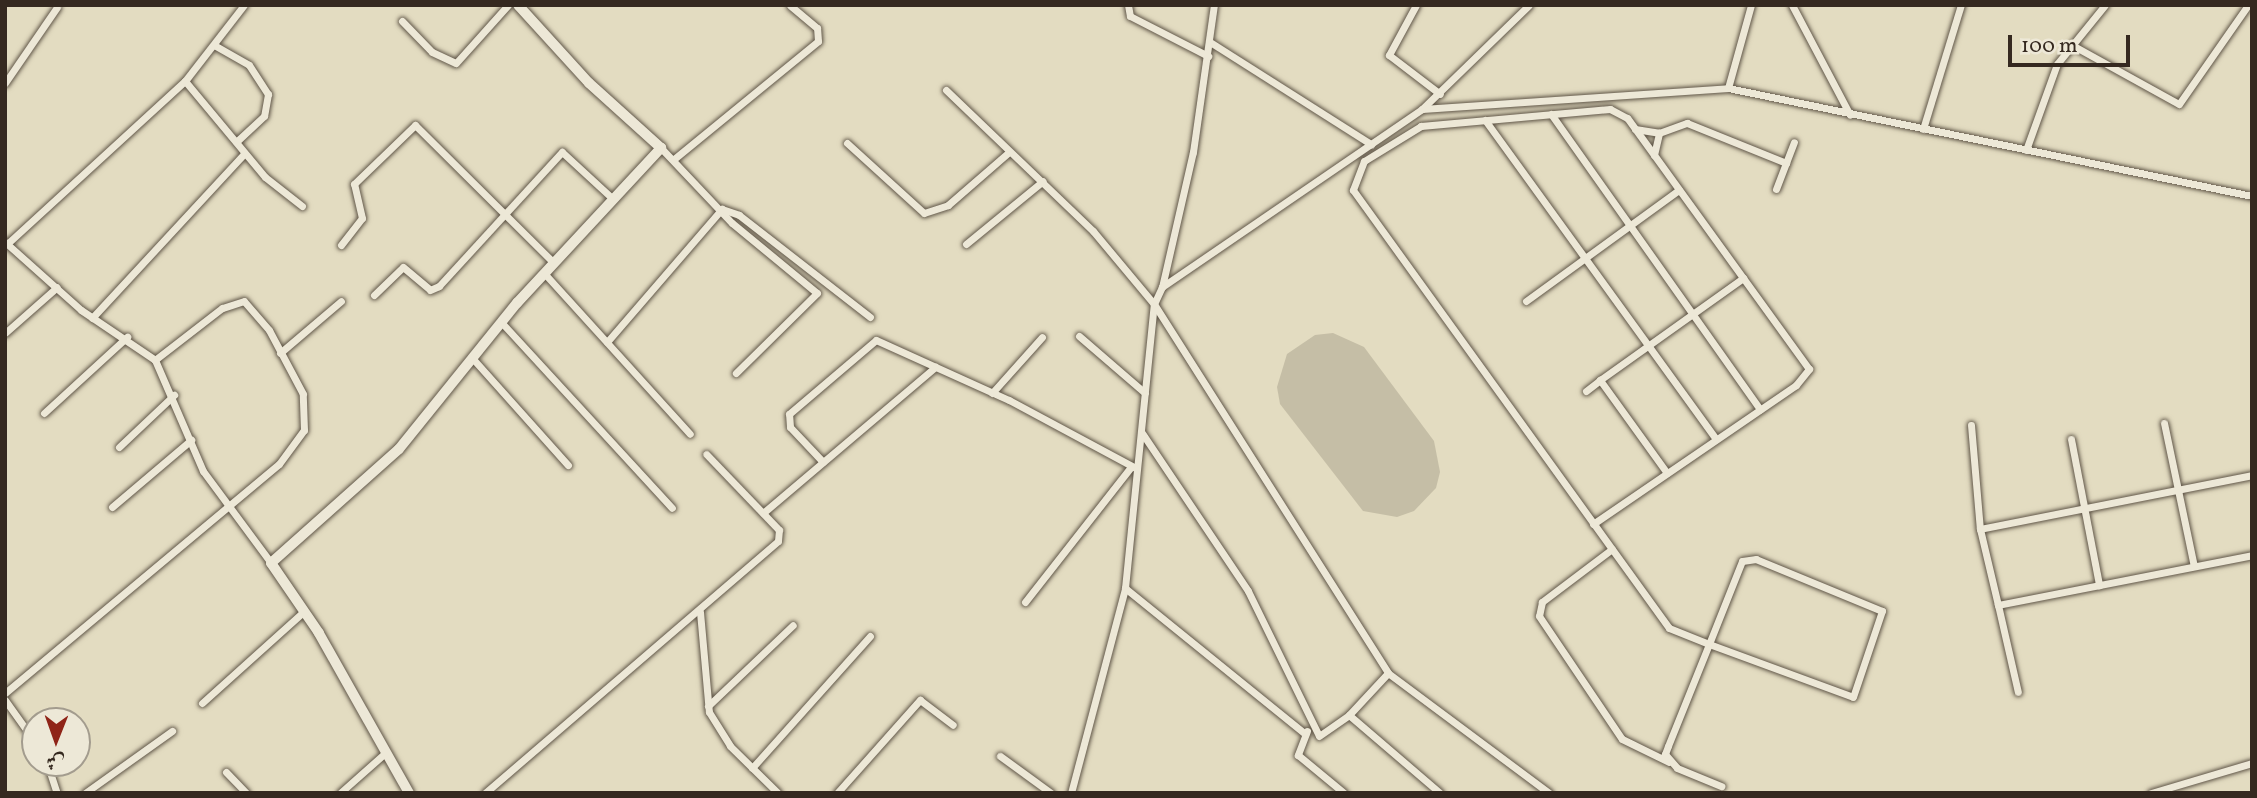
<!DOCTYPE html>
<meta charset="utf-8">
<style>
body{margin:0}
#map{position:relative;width:2257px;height:798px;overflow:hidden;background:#e3dcc1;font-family:Vollkorn,Amiri,serif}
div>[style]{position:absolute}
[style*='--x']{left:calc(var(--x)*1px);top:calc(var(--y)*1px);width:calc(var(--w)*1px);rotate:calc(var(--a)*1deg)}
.green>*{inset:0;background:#c5bea6}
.roads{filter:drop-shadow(0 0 2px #605648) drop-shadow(0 0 2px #605648)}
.street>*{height:7px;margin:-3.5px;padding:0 3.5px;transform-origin:3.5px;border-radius:3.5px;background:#ede8d7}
.secondary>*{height:10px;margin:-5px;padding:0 5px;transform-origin:5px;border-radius:5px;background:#ede8d7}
span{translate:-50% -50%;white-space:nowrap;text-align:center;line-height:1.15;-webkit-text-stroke:7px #ede8d7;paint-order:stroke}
.frame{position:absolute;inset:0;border:7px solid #352920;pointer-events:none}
.north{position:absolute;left:21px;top:707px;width:70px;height:70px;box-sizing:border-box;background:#ede8d7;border:2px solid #a39c8e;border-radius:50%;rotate:181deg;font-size:19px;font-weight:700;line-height:28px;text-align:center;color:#352920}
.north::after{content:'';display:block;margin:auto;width:24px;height:32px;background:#8f2418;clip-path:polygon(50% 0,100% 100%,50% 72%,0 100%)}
.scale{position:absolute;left:2008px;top:35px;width:122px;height:32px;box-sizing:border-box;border:4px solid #352920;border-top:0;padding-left:9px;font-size:21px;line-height:24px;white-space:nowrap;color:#352920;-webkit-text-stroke:5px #ede8d7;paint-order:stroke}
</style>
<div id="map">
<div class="green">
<div style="clip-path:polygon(1333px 333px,1364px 347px,1434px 441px,1440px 472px,1436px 488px,1414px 511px,1397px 517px,1363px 511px,1280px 404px,1277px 387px,1287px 354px,1315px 335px)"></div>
</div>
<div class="roads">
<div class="street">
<div style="--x:1128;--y:5;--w:11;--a:80"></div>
<div style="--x:1130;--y:16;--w:88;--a:27.1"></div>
<div style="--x:1416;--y:5;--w:57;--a:118.4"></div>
<div style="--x:1389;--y:55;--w:64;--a:37.4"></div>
<div style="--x:1792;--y:5;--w:124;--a:62.2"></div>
<div style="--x:402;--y:21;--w:43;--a:45.9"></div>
<div style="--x:432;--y:52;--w:26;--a:25"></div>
<div style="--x:456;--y:63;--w:78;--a:-48.1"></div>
<div style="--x:1210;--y:42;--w:191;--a:32.4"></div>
<div style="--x:214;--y:45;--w:40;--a:29.7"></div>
<div style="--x:249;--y:65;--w:35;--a:57"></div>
<div style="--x:268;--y:94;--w:22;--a:100"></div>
<div style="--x:264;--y:116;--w:38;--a:137"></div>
<div style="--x:2072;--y:45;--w:122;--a:28.9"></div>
<div style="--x:2179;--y:104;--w:121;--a:-55.1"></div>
<div style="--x:185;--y:81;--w:125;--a:50.2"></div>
<div style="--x:265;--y:177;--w:47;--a:38.1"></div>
<div style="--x:5;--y:83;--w:92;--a:-55.6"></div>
<div style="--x:1728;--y:88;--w:86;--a:-74.5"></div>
<div style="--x:946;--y:90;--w:204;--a:43.8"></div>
<div style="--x:1093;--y:231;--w:95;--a:50.1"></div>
<div style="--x:1154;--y:304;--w:437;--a:57.6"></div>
<div style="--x:1388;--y:673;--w:201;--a:36.7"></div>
<div style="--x:1422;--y:109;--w:149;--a:-44.2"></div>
<div style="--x:1551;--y:114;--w:362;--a:54.7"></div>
<div style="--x:1485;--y:120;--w:394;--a:54.1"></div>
<div style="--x:1635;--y:129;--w:24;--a:9"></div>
<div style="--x:1923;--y:129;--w:130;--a:-73"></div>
<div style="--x:847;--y:143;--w:104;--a:42.3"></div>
<div style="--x:924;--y:213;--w:25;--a:-18"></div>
<div style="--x:948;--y:205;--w:81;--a:-41"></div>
<div style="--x:661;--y:148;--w:103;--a:46.6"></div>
<div style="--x:732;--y:223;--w:110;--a:39.5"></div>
<div style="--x:817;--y:293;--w:114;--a:135.4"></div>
<div style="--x:2026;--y:150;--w:91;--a:-70.2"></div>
<div style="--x:2057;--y:64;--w:76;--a:-50.9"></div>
<div style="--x:1654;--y:155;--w:23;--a:-77"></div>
<div style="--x:1659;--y:133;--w:30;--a:-20"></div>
<div style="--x:1687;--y:123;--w:107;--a:22"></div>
<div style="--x:674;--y:159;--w:186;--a:-39.3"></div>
<div style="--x:818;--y:41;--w:13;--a:-94"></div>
<div style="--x:817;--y:28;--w:35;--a:-140"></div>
<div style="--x:1776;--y:189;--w:50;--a:-69"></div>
<div style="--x:5;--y:242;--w:102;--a:41.8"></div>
<div style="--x:81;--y:310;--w:89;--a:34"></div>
<div style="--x:155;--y:360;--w:121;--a:66.6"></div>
<div style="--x:203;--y:471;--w:114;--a:53.5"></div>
<div style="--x:7;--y:244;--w:241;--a:-42.5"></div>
<div style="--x:185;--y:81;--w:96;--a:-52.2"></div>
<div style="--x:966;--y:244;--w:99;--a:-39.3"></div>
<div style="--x:341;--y:245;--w:34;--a:-52"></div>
<div style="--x:362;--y:218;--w:35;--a:-103"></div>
<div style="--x:354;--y:184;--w:85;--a:-44"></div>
<div style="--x:415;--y:125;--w:194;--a:44.8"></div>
<div style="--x:544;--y:273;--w:217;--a:47.8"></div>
<div style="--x:1162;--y:287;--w:139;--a:-77.1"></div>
<div style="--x:1193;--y:152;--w:148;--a:-81.9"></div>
<div style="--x:374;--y:295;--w:40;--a:-44"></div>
<div style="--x:403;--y:267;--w:35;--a:40"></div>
<div style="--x:430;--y:290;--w:10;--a:-24"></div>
<div style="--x:439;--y:286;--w:182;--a:-47.5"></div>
<div style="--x:562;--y:152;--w:69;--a:42.7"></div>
<div style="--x:1526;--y:301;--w:189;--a:-36"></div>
<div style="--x:92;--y:318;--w:224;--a:-47.2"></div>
<div style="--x:502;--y:323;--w:251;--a:47.4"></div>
<div style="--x:5;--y:333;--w:69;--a:-41.5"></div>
<div style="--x:1079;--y:336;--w:87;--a:40.8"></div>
<div style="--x:607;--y:342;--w:176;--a:-49.2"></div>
<div style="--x:722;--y:209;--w:18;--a:19"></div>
<div style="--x:739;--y:215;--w:166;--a:37.9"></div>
<div style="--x:280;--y:353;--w:80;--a:-40.4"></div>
<div style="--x:474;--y:360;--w:141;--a:48.2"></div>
<div style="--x:1586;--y:391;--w:18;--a:-38"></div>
<div style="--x:992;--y:393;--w:75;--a:-48.2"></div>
<div style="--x:44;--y:413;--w:113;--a:-42.5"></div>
<div style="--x:2164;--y:423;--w:146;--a:78.2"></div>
<div style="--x:1971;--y:425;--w:104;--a:85.1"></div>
<div style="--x:1980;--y:529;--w:78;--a:76.7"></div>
<div style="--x:1998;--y:605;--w:259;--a:-11.1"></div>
<div style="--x:1142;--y:433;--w:190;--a:56.1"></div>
<div style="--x:1248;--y:591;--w:161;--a:63.9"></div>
<div style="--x:1319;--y:736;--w:37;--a:-35"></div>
<div style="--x:2071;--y:439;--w:149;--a:79.1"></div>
<div style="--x:119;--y:447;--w:76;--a:-43.4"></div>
<div style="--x:823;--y:462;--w:48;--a:-133.3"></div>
<div style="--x:790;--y:427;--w:13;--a:-94"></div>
<div style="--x:789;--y:414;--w:114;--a:-40.4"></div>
<div style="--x:876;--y:340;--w:146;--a:24.3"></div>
<div style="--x:1009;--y:400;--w:144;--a:28.2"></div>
<div style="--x:1667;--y:473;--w:115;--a:-125.8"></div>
<div style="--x:1600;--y:380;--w:176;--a:-35.5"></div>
<div style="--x:112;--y:507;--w:104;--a:-40.3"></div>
<div style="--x:763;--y:513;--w:226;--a:-40.3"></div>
<div style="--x:1593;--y:524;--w:246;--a:-34.4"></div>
<div style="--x:1796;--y:385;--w:21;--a:-51"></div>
<div style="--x:1809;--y:369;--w:310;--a:-125.9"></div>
<div style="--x:1627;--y:118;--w:19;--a:-152"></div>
<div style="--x:1610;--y:109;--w:190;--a:174.9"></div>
<div style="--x:1421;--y:126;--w:67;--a:148.4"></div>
<div style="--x:1364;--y:161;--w:31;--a:111"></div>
<div style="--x:1353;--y:190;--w:540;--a:54.19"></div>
<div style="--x:1669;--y:628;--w:43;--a:21.8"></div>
<div style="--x:1709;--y:644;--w:153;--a:20.2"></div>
<div style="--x:1853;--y:697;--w:91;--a:-71.4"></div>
<div style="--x:1882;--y:611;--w:136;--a:-157.6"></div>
<div style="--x:1756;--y:559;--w:14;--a:172"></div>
<div style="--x:1742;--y:561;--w:89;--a:111.7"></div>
<div style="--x:1709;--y:644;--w:110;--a:111.9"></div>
<div style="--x:1668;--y:746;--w:9;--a:111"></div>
<div style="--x:1665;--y:754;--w:18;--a:49"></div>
<div style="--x:1677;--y:768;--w:48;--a:22.2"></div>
<div style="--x:1980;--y:529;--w:277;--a:-11.2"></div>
<div style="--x:1612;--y:549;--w:88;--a:142.9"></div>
<div style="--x:1542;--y:602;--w:14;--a:102"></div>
<div style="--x:1539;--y:616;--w:148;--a:56"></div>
<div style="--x:1622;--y:739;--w:52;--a:26.1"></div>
<div style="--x:1125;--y:588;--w:232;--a:39"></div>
<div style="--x:1025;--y:602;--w:170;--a:-51.9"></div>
<div style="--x:1998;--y:605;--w:89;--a:77.1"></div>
<div style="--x:700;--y:612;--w:100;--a:84.9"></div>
<div style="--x:709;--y:712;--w:40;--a:58"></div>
<div style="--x:730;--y:746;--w:67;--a:44.4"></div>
<div style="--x:1388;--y:673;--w:57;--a:132.9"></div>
<div style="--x:1349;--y:715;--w:120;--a:40.6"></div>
<div style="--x:5;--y:693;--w:357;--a:-39.9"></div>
<div style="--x:279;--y:464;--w:42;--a:-53.7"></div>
<div style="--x:304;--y:430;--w:36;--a:-92"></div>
<div style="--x:303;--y:394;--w:72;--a:-118"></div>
<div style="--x:269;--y:330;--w:38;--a:-131"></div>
<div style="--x:244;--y:301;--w:23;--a:162"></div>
<div style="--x:222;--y:308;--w:85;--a:142.2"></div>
<div style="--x:5;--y:700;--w:52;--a:54.5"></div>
<div style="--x:202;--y:703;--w:137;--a:-42"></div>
<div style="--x:708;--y:706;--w:117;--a:-43.6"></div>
<div style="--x:1307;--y:731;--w:26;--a:111"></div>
<div style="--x:1298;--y:755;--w:60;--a:39.6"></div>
<div style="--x:1000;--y:756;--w:63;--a:36"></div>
<div style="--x:47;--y:763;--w:32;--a:72"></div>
<div style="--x:752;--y:768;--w:177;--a:-48.2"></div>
<div style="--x:226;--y:772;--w:29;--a:46"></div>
<div style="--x:85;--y:793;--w:107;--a:-35.5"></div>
<div style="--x:340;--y:793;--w:59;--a:-41.6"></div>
<div style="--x:485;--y:793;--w:386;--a:-40.7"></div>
<div style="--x:778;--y:541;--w:11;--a:-85"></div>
<div style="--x:779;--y:530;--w:105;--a:-133.8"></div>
<div style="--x:837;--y:793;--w:125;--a:-48.3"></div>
<div style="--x:920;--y:700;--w:41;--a:37.1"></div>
<div style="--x:1071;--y:793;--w:212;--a:-75.2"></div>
<div style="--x:1125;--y:588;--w:285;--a:-84.2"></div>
<div style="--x:1154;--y:304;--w:19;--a:-65"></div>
<div style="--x:1162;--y:287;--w:315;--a:-34.4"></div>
<div style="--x:1422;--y:109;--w:307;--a:-3.9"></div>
<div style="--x:1728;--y:88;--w:535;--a:11.65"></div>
<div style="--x:2151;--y:793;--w:105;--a:-16.5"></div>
</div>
<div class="secondary">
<div style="--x:409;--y:793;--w:184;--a:-119.4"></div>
<div style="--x:319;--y:633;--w:85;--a:-124.4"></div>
<div style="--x:271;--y:563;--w:171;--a:-41.7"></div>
<div style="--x:399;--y:449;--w:188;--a:-51.1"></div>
<div style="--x:517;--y:303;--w:212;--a:-47.1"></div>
<div style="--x:661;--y:148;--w:97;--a:-137.9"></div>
<div style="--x:589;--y:83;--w:105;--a:-132.3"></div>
</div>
</div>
<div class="frame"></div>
<div class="north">ش</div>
<div class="scale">100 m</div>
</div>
